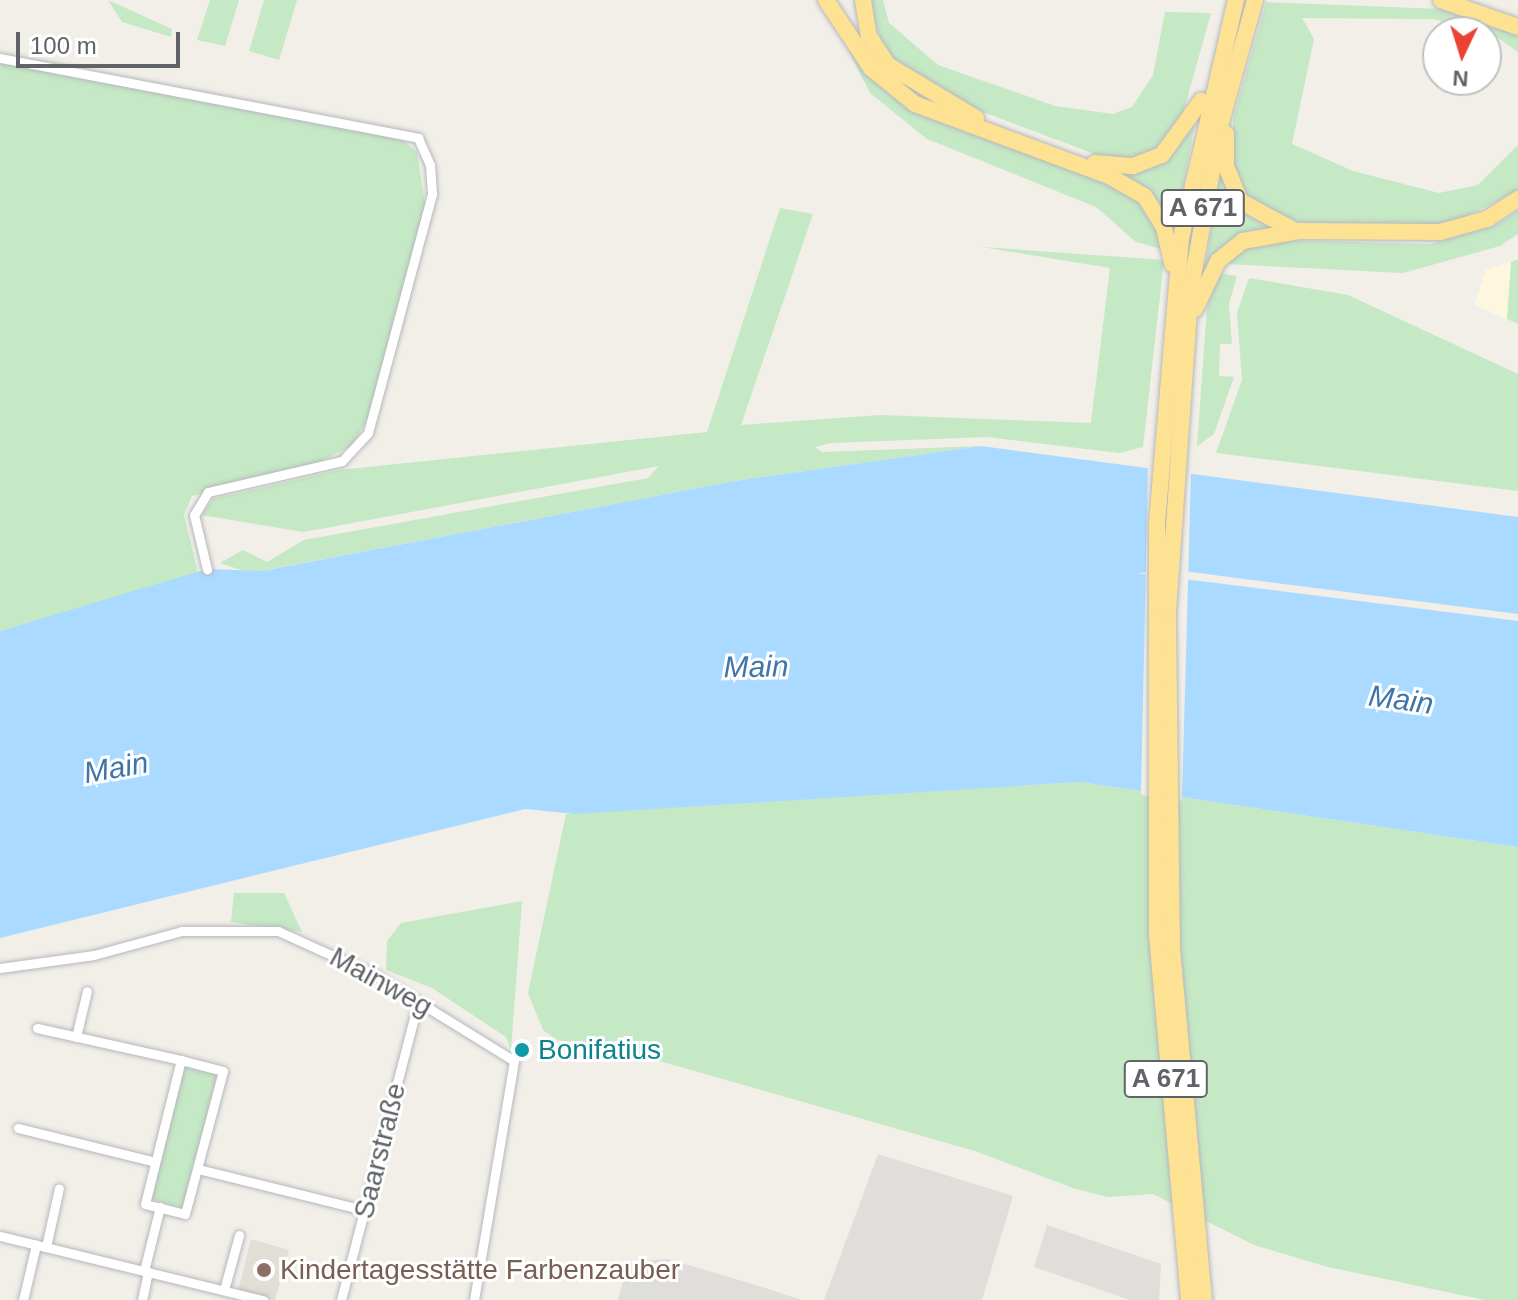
<!DOCTYPE html>
<meta charset="utf-8">
<style>
body{margin:0}
#map{position:relative;width:1518px;height:1300px;overflow:hidden;background:#f1efe8;font-family:Helvetica,sans-serif}
div>[style]{position:absolute}
[style*='--x']{left:calc(var(--x)*1px);top:calc(var(--y)*1px);width:calc(var(--w)*1px);rotate:calc(var(--a)*1deg)}
.commercial>*{inset:0;background:#fef7e0}
.industrial>*{inset:0;background:#e0deda}
.education>*{inset:0;background:#e1ded6}
.green>*{inset:0;background:#c5e8c5}
.water>*{inset:0;background:#aadaff}
.pier>*{inset:0;background:#f1efe8}
.roads{filter:drop-shadow(0 0 2px #b5b8bc) drop-shadow(0 0 2px #b5b8bc)}
.street>*{height:9px;margin:-4.5px;padding:0 4.5px;transform-origin:4.5px;border-radius:4.5px;background:#fff}
.highway>*{height:16px;margin:-8px;padding:0 8px;transform-origin:8px;border-radius:8px;background:#fde293}
.dots>*{width:22px;height:22px;translate:-50% -50%;box-sizing:border-box;border:4px solid #fff;border-radius:50%}
span{translate:-50% -50%;white-space:nowrap;text-align:center;line-height:1.15;-webkit-text-stroke:6px #fff;paint-order:stroke}
.shield-label span{padding:2px 6px;background:#fff;border:2px solid;border-radius:6px;-webkit-text-stroke-width:0}
.shield-label{font-size:26px;color:#5f6368;font-weight:700}
.street-label{font-size:28px;color:#5f6368}
.culture-label{font-size:28px;color:#0d838f}
.left{translate:0 -50%;text-align:left}
.education-label{font-size:28px;color:#785e54}
.water-label{font-size:30px;color:#4174aa;font-style:italic}
.north{position:absolute;left:1422px;top:16px;width:80px;height:80px;box-sizing:border-box;background:#fff;border:2px solid #bfc1c3;border-radius:50%;rotate:184deg;font-size:22px;font-weight:700;line-height:32px;text-align:center;color:#5f6368}
.north::after{content:'';display:block;margin:auto;width:28px;height:36px;background:#ea4335;clip-path:polygon(50% 0,100% 100%,50% 72%,0 100%)}
.scale{position:absolute;left:16px;top:32px;width:164px;height:36px;box-sizing:border-box;border:4px solid #5f6368;border-top:0;padding-left:10px;font-size:24px;line-height:28px;white-space:nowrap;color:#5f6368;-webkit-text-stroke:6px #fff;paint-order:stroke}
</style>
<div id="map">
<div class="commercial">
<div style="clip-path:polygon(1518px 259px,1518px 324px,1474px 305px,1486px 270px)"></div>
</div>
<div class="industrial">
<div style="clip-path:polygon(878px 1154px,1013px 1196px,982px 1300px,824px 1300px)"></div>
<div style="clip-path:polygon(1047px 1225px,1161px 1264px,1159px 1300px,1130px 1300px,1034px 1267px)"></div>
<div style="clip-path:polygon(668px 1259px,756px 1285px,802px 1300px,618px 1300px,628px 1262px)"></div>
</div>
<div class="education">
<div style="clip-path:polygon(251px 1239px,289px 1250px,275px 1300px,238px 1291px)"></div>
</div>
<div class="green">
<div style="clip-path:polygon(108px 0,172px 29px,171px 37px,122px 22px)"></div>
<div style="clip-path:polygon(210px 0,239px 0,225px 46px,197px 40px)"></div>
<div style="clip-path:polygon(264px 0,297px 0,279px 60px,249px 51px)"></div>
<div style="clip-path:polygon(867px 0,883px 0,889px 23px,938px 65px,1055px 106px,1113px 114px,1132px 107px,1153px 75px,1165px 12px,1211px 13px,1180px 124px,1147px 156px,1113px 161px,975px 109px,900px 65px,884px 48px)"></div>
<div style="clip-path:polygon(1266px 2px,1441px 9px,1509px 28px,1518px 36px,1518px 52px,1488px 31px,1433px 19px,1302px 18px,1314px 39px,1292px 144px,1353px 171px,1439px 193px,1478px 185px,1518px 145px,1518px 191px,1446px 226px,1307px 225px,1249px 202px,1233px 181px,1233px 119px)"></div>
<div style="clip-path:polygon(848px 50px,890px 93px,1132px 194px,1154px 217px,1164px 250px,1136px 242px,1096px 207px,927px 139px,870px 93px)"></div>
<div style="clip-path:polygon(0 62px,401px 139px,417px 152px,425px 204px,372px 410px,353px 445px,320px 462px,192px 496px,184px 515px,198px 573px,0 631px)"></div>
<div style="clip-path:polygon(1196px 116px,1175px 235px,1156px 201px,1108px 170px,1172px 153px)"></div>
<div style="clip-path:polygon(1221px 161px,1236px 204px,1271px 229px,1226px 244px,1205px 270px)"></div>
<div style="clip-path:polygon(780px 208px,813px 214px,741px 425px,881px 415px,1091px 423px,1110px 268px,982px 247px,1164px 260px,1143px 447px,1119px 453px,987px 437px,831px 443px,815px 447px,822px 452px,981px 446px,735px 481px,250px 573px,220px 563px,243px 550px,267px 562px,304px 540px,648px 478px,659px 466px,304px 532px,202px 515px,213px 499px,339px 470px,707px 432px)"></div>
<div style="clip-path:polygon(1518px 211px,1518px 234px,1500px 246px,1403px 273px,1227px 264px,1241px 248px,1276px 240px,1430px 244px,1494px 226px)"></div>
<div style="clip-path:polygon(1518px 259px,1518px 324px,1507px 319px,1511px 262px)"></div>
<div style="clip-path:polygon(1220px 273px,1237px 276px,1229px 304px,1232px 344px,1220px 344px,1219px 376px,1234px 377px,1214px 434px,1197px 446px,1207px 307px)"></div>
<div style="clip-path:polygon(1249px 278px,1348px 295px,1518px 374px,1518px 491px,1216px 453px,1242px 380px,1237px 313px)"></div>
<div style="clip-path:polygon(1080px 782px,1518px 847px,1518px 1300px,1485px 1300px,1328px 1267px,1254px 1245px,1153px 1194px,1108px 1197px,1076px 1189px,975px 1151px,635px 1054px,557px 1040px,543px 1030px,528px 993px,566px 814px)"></div>
<div style="clip-path:polygon(234px 893px,284px 893px,302px 932px,231px 922px)"></div>
<div style="clip-path:polygon(522px 901px,511px 1050px,506px 1037px,432px 988px,386px 970px,387px 941px,401px 923px)"></div>
<div style="clip-path:polygon(183px 1067px,217px 1075px,184px 1208px,151px 1199px)"></div>
</div>
<div class="water">
<div style="clip-path:polygon(981px 446px,1518px 517px,1518px 614px,1183px 571px,1136px 573px,1518px 621px,1518px 847px,1080px 782px,575px 814px,525px 809px,0 938px,0 631px,207px 569px,262px 571px,735px 481px)"></div>
</div>
<div class="pier">
<div style="clip-path:polygon(1148px 466px,1191px 472px,1182px 801px,1141px 795px)"></div>
</div>
<div class="roads">
<div class="street">
<div style="--x:0;--y:58;--w:426;--a:10.8"></div>
<div style="--x:418;--y:138;--w:30;--a:66"></div>
<div style="--x:430;--y:165;--w:29;--a:86"></div>
<div style="--x:432;--y:194;--w:247;--a:105"></div>
<div style="--x:368;--y:433;--w:38;--a:133"></div>
<div style="--x:342;--y:461;--w:138;--a:167"></div>
<div style="--x:208;--y:492;--w:27;--a:121"></div>
<div style="--x:194;--y:515;--w:56;--a:76.5"></div>
<div style="--x:0;--y:968;--w:95;--a:-7.9"></div>
<div style="--x:94;--y:955;--w:91;--a:-15.3"></div>
<div style="--x:182;--y:931;--w:96;--a:0"></div>
<div style="--x:278;--y:931;--w:107;--a:24.4"></div>
<div style="--x:375;--y:975;--w:163;--a:31.7"></div>
<div style="--x:514;--y:1061;--w:242;--a:99.5"></div>
<div style="--x:37;--y:1028;--w:148;--a:12.5"></div>
<div style="--x:76;--y:1037;--w:47;--a:-76.6"></div>
<div style="--x:181;--y:1060;--w:43;--a:14.7"></div>
<div style="--x:223;--y:1071;--w:148;--a:104.9"></div>
<div style="--x:185;--y:1214;--w:41;--a:-166"></div>
<div style="--x:145;--y:1204;--w:148;--a:-76"></div>
<div style="--x:18;--y:1128;--w:141;--a:13.9"></div>
<div style="--x:198;--y:1169;--w:171;--a:13.9"></div>
<div style="--x:0;--y:1236;--w:271;--a:13.7"></div>
<div style="--x:46;--y:1247;--w:60;--a:-77.6"></div>
<div style="--x:144;--y:1271;--w:66;--a:-76"></div>
<div style="--x:224;--y:1290;--w:57;--a:-74.7"></div>
<div style="--x:23;--y:1300;--w:57;--a:-76.7"></div>
<div style="--x:142;--y:1300;--w:29;--a:-78"></div>
<div style="--x:341;--y:1300;--w:308;--a:-75.5"></div>
</div>
<div class="highway">
<div style="--x:826;--y:0;--w:82;--a:56.5"></div>
<div style="--x:871;--y:68;--w:57;--a:39.3"></div>
<div style="--x:915;--y:104;--w:209;--a:20.4"></div>
<div style="--x:1111;--y:177;--w:39;--a:30"></div>
<div style="--x:1145;--y:197;--w:36;--a:58"></div>
<div style="--x:1164;--y:228;--w:37;--a:77"></div>
<div style="--x:863;--y:0;--w:36;--a:81"></div>
<div style="--x:869;--y:36;--w:35;--a:57"></div>
<div style="--x:888;--y:65;--w:103;--a:31.1"></div>
<div style="--x:1441;--y:0;--w:82;--a:19.3"></div>
<div style="--x:1226;--y:134;--w:32;--a:90"></div>
<div style="--x:1226;--y:166;--w:38;--a:68"></div>
<div style="--x:1240;--y:201;--w:57;--a:28.4"></div>
<div style="--x:1095;--y:163;--w:38;--a:5"></div>
<div style="--x:1133;--y:166;--w:31;--a:-21"></div>
<div style="--x:1162;--y:155;--w:67;--a:-54.2"></div>
<div style="--x:1195;--y:309;--w:53;--a:-64.4"></div>
<div style="--x:1218;--y:261;--w:32;--a:-39"></div>
<div style="--x:1243;--y:241;--w:58;--a:-10"></div>
<div style="--x:1300;--y:231;--w:140;--a:0.4"></div>
<div style="--x:1440;--y:232;--w:49;--a:-15.5"></div>
<div style="--x:1487;--y:219;--w:37;--a:-33"></div>
<div style="--x:1189;--y:1300;--w:367;--a:-95"></div>
<div style="--x:1157;--y:934;--w:411;--a:-90"></div>
<div style="--x:1157;--y:523;--w:286;--a:-85.2"></div>
<div style="--x:1181;--y:238;--w:244;--a:-77"></div>
<div style="--x:1204;--y:1300;--w:351;--a:-95.2"></div>
<div style="--x:1172;--y:950;--w:338;--a:-90.7"></div>
<div style="--x:1168;--y:612;--w:326;--a:-86"></div>
<div style="--x:1191;--y:287;--w:168;--a:-79.7"></div>
<div style="--x:1221;--y:122;--w:127;--a:-74.4"></div>
</div>
</div>
<div class="dots">
<div style="left:522px;top:1050px;background:#0f9aa8"></div>
<div style="left:264px;top:1270px;background:#8d6e63"></div>
</div>
<div class="shield-label">
<span style="left:1203px;top:208px">A 671</span>
<span style="left:1166px;top:1079px">A 671</span>
</div>
<div class="street-label">
<span style="left:381px;top:982px;rotate:29deg">Mainweg</span>
<span style="left:380px;top:1151px;rotate:-76deg">Saarstraße</span>
</div>
<div class="culture-label">
<span class="left" style="left:538px;top:1050px">Bonifatius</span>
</div>
<div class="education-label">
<span class="left" style="left:280px;top:1270px">Kindertagesstätte Farbenzauber</span>
</div>
<div class="water-label">
<span style="left:756px;top:667px;rotate:-1deg">Main</span>
<span style="left:1401px;top:700px;rotate:8deg">Main</span>
<span style="left:116px;top:768px;rotate:-10deg">Main</span>
</div>
<div class="north">N</div>
<div class="scale">100 m</div>
</div>
